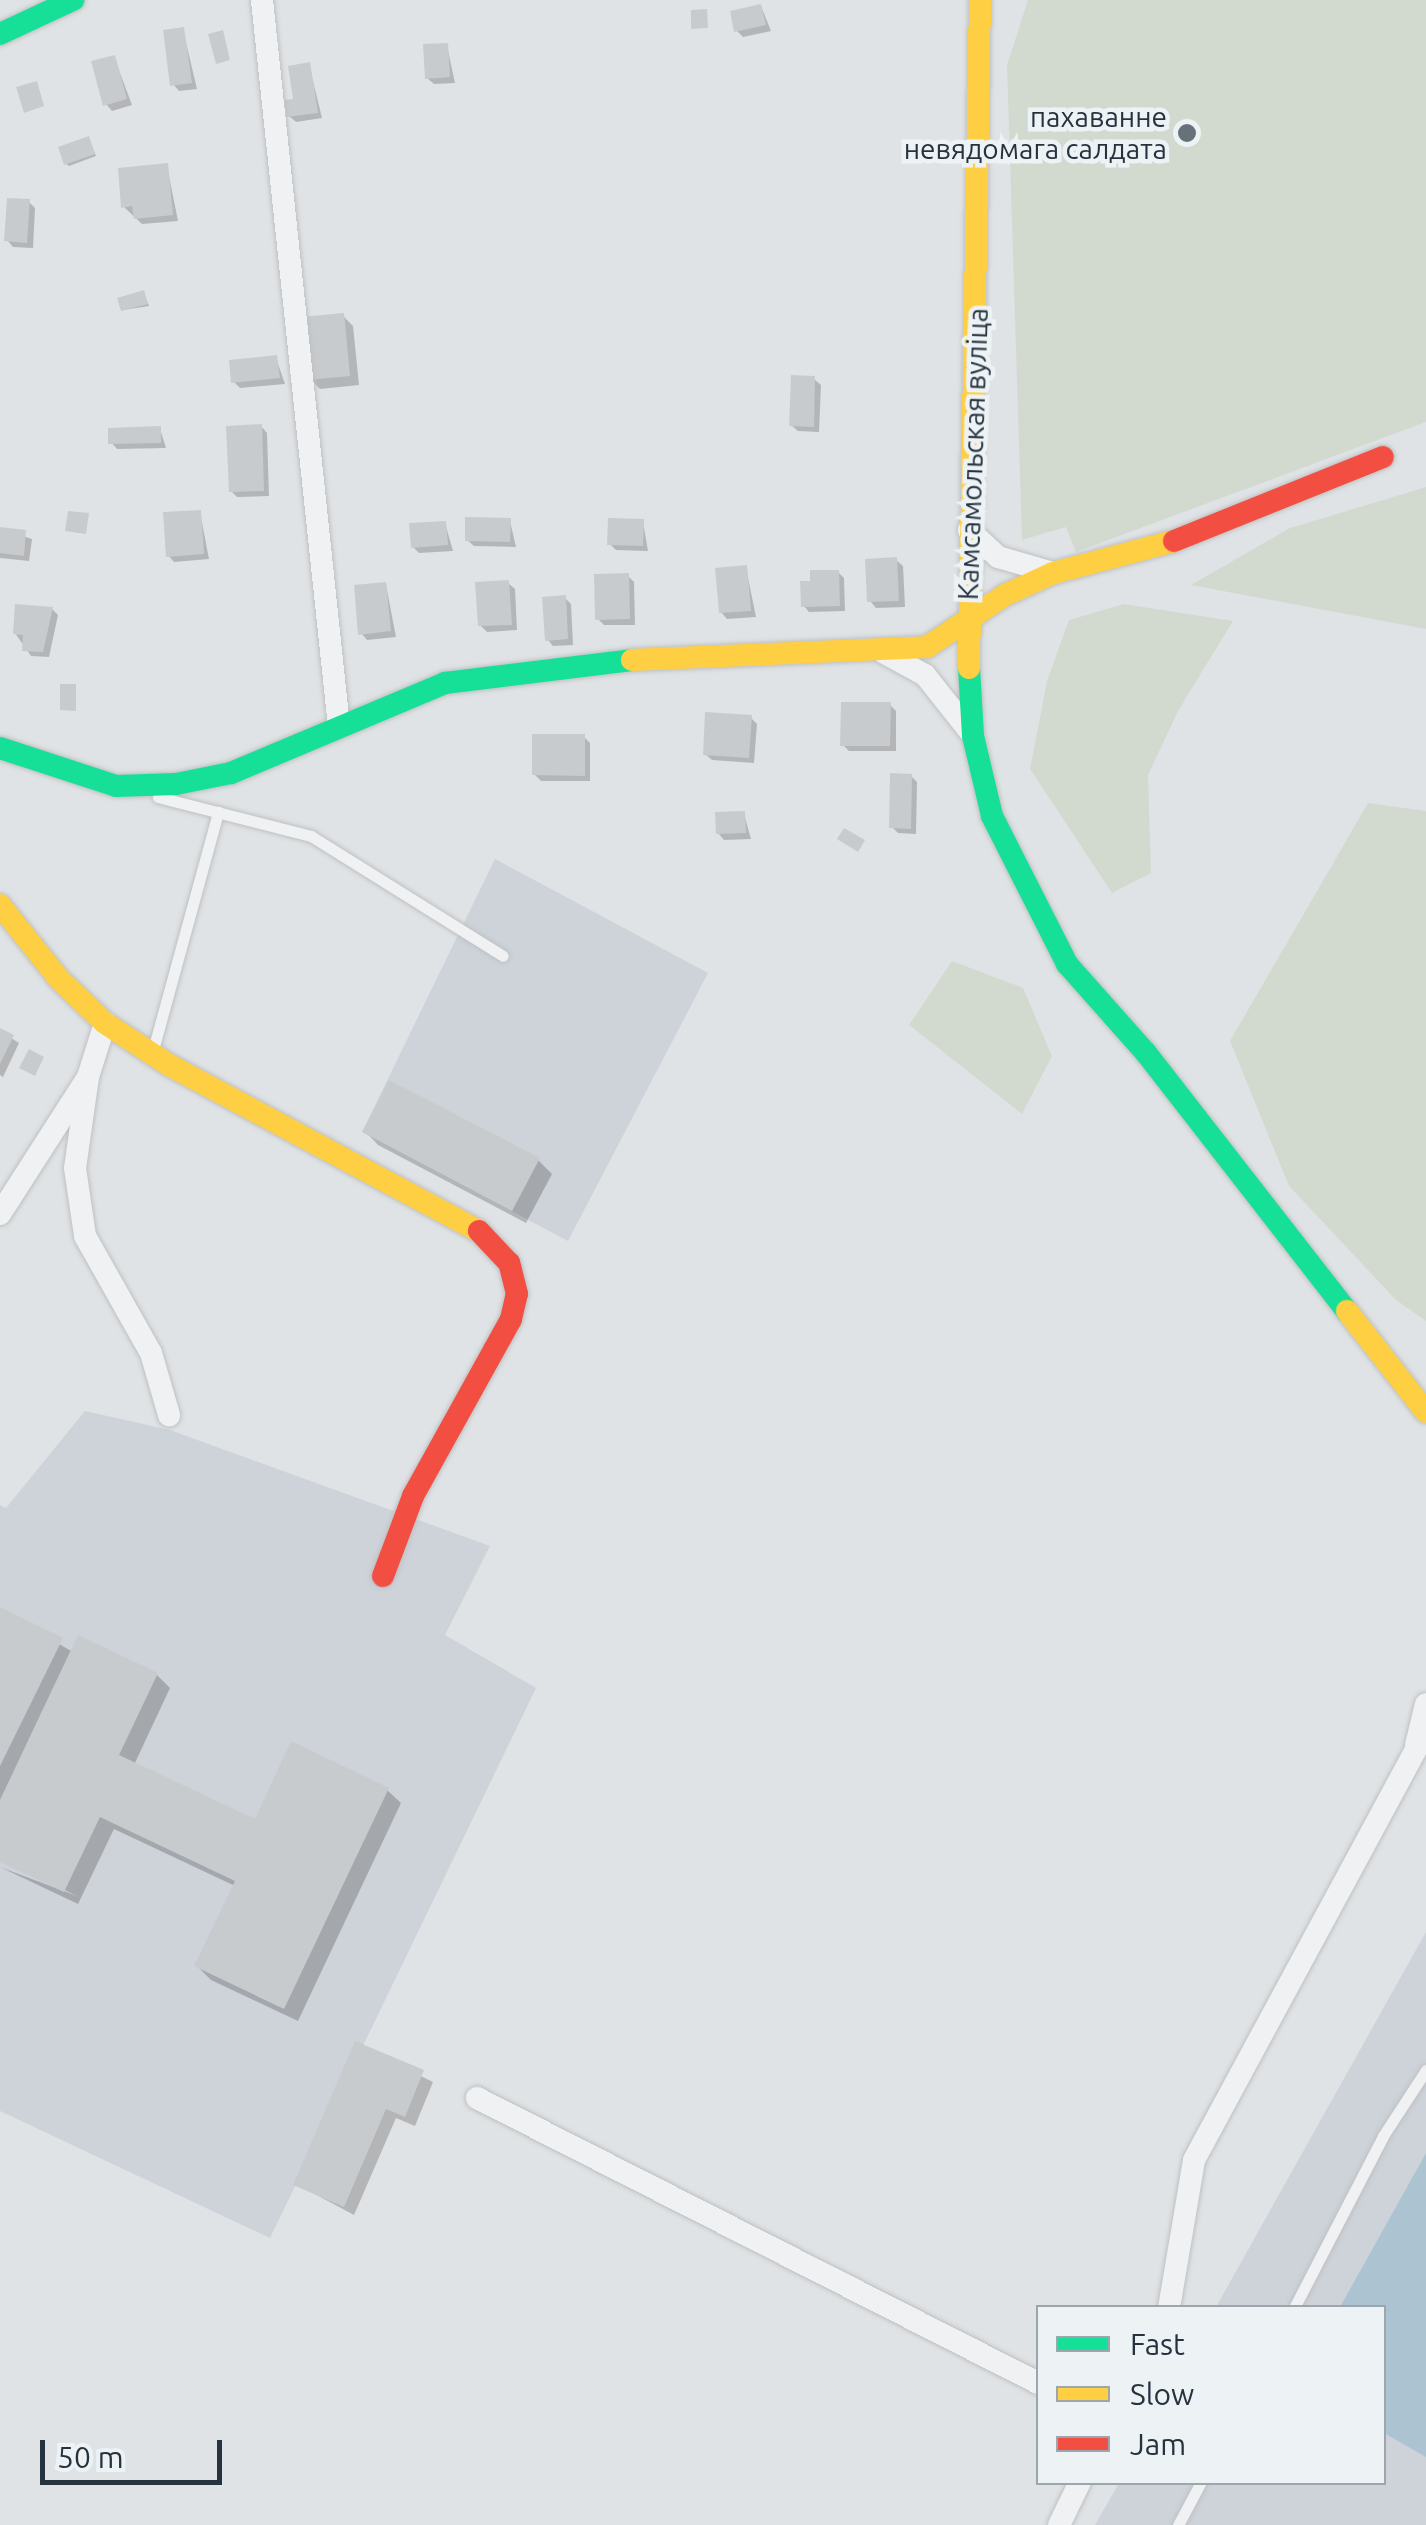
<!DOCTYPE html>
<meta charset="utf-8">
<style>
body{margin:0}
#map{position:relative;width:1426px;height:2525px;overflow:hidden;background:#e0e3e5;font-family:Ubuntu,sans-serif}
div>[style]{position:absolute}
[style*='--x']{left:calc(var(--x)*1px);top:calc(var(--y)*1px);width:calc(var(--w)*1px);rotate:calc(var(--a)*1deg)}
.built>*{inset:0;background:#cdd3d9}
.green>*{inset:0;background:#d2dad0}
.water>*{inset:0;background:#acc4d2}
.shadow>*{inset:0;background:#0003}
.building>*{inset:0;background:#c8cbcd}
.roads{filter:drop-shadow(0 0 2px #bec1c3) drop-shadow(0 0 2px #bec1c3)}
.lane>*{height:11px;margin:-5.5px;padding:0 5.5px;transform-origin:5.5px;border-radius:5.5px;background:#eff1f2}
.street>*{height:22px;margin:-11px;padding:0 11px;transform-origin:11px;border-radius:11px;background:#eff1f2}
.fast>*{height:22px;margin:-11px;padding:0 11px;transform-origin:11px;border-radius:11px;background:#16e098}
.slow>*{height:22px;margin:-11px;padding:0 11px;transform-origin:11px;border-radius:11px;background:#ffcf43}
.jam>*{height:22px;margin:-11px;padding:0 11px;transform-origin:11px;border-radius:11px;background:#f24e42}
.dots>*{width:28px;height:28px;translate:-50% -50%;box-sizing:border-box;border:5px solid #edf2f5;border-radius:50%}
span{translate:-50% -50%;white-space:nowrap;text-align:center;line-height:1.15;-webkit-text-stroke:9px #edf2f5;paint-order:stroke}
.poi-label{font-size:28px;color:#26333f}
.right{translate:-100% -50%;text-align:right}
.street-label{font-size:28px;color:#26333f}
.legend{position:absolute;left:1036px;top:2305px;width:350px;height:180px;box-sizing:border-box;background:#edf2f5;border:2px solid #9da6ac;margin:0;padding:12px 18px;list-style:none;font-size:30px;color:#26333f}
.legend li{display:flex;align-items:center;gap:20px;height:50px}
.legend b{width:50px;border:2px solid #9da6ac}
.scale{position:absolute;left:40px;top:2440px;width:182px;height:45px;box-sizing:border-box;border:5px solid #26333f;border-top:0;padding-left:12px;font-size:30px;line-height:35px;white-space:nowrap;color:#26333f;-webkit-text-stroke:8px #edf2f5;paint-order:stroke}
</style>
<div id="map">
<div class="built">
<div style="clip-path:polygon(495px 859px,708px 973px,568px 1241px,362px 1132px)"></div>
<div style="clip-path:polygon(85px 1411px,170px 1430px,490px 1546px,445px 1635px,536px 1688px,270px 2238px,0 2111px,0 1505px,6px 1508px)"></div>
<div style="clip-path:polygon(1426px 1932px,1426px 2525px,1095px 2525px,1119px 2483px,1384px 2482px,1384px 2308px,1216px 2307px)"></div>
</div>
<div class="green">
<div style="clip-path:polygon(1028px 0,1426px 0,1426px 422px,1076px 552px,1066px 527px,1022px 540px,1007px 65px)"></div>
<div style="clip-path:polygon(1426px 487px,1426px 629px,1191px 585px,1290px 528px)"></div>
<div style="clip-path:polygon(1124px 604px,1233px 621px,1178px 711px,1148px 775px,1151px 873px,1112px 893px,1030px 769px,1047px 681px,1069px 620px)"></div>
<div style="clip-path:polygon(1368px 803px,1426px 811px,1426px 1321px,1396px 1300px,1289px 1186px,1230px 1041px)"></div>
<div style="clip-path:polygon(952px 961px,1023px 988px,1052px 1056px,1022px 1114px,909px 1025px)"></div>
</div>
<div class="water">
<div style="clip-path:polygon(1426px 2153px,1426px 2457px,1384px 2433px,1384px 2308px,1340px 2307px)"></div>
</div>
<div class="shadow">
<div style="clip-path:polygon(761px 6px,771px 31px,743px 37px,737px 31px)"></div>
<div style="clip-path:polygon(183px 30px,197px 89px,179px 91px,173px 84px)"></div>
<div style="clip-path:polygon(447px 46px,455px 83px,434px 84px,427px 78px)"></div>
<div style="clip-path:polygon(114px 57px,132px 105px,112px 111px,106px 104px)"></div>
<div style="clip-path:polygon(309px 65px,322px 118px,296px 122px,289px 116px)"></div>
<div style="clip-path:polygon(90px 141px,96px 156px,69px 166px,66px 164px)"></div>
<div style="clip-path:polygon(167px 166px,178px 221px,142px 224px,124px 207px)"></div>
<div style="clip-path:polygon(29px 202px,35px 208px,33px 248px,13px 247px,7px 240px)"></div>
<div style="clip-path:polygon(144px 293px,149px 306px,123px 310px)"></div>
<div style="clip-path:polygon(343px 316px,353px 326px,359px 385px,320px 389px,310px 379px)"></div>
<div style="clip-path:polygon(276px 358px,285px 384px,240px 388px,234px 382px)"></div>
<div style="clip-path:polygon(814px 379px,821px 385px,819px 432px,798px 431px,791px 425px)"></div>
<div style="clip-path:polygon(261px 426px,267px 433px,269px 496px,237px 497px,231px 491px)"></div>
<div style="clip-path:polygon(160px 429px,166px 448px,117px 449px,111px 442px)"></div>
<div style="clip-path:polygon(200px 512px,209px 559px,174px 562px,168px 555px)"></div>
<div style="clip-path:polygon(510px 521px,516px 547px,474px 546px,467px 540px)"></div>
<div style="clip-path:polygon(643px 522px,648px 551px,616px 550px,610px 544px)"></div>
<div style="clip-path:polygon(445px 523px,453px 551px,419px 553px,413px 547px)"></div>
<div style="clip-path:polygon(0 529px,32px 539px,29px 561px,0 558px)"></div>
<div style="clip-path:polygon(896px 560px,903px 566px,905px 607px,876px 608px,870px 601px)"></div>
<div style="clip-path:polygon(746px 568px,756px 617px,727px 619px,721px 612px)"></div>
<div style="clip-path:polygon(838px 572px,844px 578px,845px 611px,809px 612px,803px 605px)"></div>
<div style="clip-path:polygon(628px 576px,634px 582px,635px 625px,604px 625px,598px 619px)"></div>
<div style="clip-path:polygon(508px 583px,515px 589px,517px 630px,487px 632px,480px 625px)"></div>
<div style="clip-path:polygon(386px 585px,396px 637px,367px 640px,361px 633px)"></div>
<div style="clip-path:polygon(565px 598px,571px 604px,573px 645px,553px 646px,547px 639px)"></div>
<div style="clip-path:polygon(52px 609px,58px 615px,49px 657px,31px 656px,15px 633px)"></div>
<div style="clip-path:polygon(890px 705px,896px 711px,896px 751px,849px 751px,843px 745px)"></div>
<div style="clip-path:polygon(751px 718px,757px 724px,754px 763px,712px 760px,705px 754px)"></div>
<div style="clip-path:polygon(584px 737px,590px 743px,590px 781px,541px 781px,534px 774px)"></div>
<div style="clip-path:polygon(911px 776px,917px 782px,916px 834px,898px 833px,892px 827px)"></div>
<div style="clip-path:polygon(744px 814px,751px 839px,724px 840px,718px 833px)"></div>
<div style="clip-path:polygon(0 1031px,19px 1043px,3px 1077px,0 1075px)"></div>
<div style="clip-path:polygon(365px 1131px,538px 1160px,552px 1174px,526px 1223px,378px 1145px)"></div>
<div style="clip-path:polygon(0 1610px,73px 1652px,157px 1675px,170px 1688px,134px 1765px,256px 1822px,387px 1790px,401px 1803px,298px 2021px,211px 1980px,197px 1966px,235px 1886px,114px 1829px,78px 1904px,0 1867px,77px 1896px,0 1859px)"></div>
<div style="clip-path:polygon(356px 2044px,433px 2082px,415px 2126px,396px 2118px,354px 2215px,296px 2184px)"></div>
</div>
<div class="building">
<div style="clip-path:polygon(761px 4px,766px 25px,734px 32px,730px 11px)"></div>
<div style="clip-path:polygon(707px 9px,708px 28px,691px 29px,691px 10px)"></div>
<div style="clip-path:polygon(184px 27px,192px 83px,170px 86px,163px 30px)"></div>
<div style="clip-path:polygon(223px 30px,230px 60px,216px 64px,208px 34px)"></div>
<div style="clip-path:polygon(448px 43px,450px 77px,425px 79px,423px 44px)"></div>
<div style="clip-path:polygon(115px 55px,127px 99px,103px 106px,91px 61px)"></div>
<div style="clip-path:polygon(310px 62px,318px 113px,287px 117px,284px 100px,293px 99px,288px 66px)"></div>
<div style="clip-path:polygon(37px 81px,44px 106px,24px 113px,16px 87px)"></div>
<div style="clip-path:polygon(89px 136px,95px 154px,64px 165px,58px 147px)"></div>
<div style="clip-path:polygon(168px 163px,173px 215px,134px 219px,132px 206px,121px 208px,118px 168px)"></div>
<div style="clip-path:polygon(7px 198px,30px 199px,27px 243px,4px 241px)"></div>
<div style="clip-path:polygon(144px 290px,148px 304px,121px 311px,117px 298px)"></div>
<div style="clip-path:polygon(344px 313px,350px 376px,308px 380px,301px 317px)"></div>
<div style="clip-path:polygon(277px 355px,280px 378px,231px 383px,229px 360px)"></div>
<div style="clip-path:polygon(791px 375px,815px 376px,814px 427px,789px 426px)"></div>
<div style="clip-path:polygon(262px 424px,264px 491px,229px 492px,226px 426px)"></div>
<div style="clip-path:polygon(161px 426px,161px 443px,108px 444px,108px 428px)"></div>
<div style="clip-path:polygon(201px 510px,204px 554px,166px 557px,163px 512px)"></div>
<div style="clip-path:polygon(68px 511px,89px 513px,86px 534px,65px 531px)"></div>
<div style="clip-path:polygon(465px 517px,511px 518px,510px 542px,465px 541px)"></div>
<div style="clip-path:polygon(608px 518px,644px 519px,643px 546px,607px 545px)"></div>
<div style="clip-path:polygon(446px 521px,448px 545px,411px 548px,409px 523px)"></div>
<div style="clip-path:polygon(0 527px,26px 530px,24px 556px,0 553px)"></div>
<div style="clip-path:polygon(897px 557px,899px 601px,867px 602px,865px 559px)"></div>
<div style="clip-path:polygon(747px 565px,751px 611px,719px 613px,715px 568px)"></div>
<div style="clip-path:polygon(810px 570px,839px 570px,840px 606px,801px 607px,800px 581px,810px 581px)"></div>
<div style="clip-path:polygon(629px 573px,630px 619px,595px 620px,594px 574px)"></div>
<div style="clip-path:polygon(509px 580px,512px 625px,478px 626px,475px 582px)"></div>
<div style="clip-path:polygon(386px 582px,391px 631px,358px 635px,354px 585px)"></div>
<div style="clip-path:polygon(566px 595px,568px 639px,545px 641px,542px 597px)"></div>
<div style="clip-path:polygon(15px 604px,53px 607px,43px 652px,22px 651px,23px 635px,13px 634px)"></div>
<div style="clip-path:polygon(60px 684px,76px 684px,76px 711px,60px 710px)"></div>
<div style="clip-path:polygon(841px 702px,891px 702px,890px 746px,840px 746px)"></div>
<div style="clip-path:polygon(705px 712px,752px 715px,749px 758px,703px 755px)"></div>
<div style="clip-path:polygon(532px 734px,585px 734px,585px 776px,532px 775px)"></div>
<div style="clip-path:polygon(890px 773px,912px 774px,911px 829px,889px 828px)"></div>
<div style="clip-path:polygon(745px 811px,746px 833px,716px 834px,715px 812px)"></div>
<div style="clip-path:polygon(844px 828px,865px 840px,858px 852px,837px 839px)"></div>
<div style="clip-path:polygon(0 1028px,14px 1035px,0 1064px)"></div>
<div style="clip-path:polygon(29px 1049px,44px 1057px,35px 1076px,19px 1068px)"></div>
<div style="clip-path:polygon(389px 1080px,540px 1158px,512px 1211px,362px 1132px)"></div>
<div style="clip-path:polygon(0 1607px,63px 1638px,0 1766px)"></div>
<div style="clip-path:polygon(78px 1635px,158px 1673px,119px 1755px,255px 1819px,291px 1741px,389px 1788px,284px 2009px,194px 1966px,235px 1881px,100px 1817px,64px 1892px,0 1862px,0 1800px)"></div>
<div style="clip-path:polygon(355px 2041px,424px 2070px,405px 2117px,386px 2109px,344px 2207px,293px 2185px)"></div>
</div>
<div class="roads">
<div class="lane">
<div style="--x:158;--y:797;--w:158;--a:14.3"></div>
<div style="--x:311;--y:836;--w:226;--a:32"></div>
<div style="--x:153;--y:1050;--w:247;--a:-74.7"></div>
<div style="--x:1294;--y:2308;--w:194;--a:-62.6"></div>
<div style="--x:1383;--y:2136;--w:79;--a:-56.9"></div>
<div style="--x:1178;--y:2525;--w:49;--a:-61.9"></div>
</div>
<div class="street">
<div style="--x:262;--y:0;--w:730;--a:83.95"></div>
<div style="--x:969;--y:530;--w:40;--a:43"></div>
<div style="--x:998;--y:557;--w:54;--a:16.1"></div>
<div style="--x:883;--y:652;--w:48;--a:28.7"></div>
<div style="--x:925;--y:675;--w:74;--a:51.6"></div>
<div style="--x:88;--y:1077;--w:92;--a:98.1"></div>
<div style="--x:75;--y:1168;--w:69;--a:81.6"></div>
<div style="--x:85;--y:1236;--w:134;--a:60.6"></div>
<div style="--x:151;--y:1353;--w:65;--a:73.8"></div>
<div style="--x:0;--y:1214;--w:163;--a:-57.3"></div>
<div style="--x:88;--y:1077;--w:57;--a:-72.5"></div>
<div style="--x:1416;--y:1745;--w:42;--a:-76.3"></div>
<div style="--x:477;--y:2098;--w:629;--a:26.93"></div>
<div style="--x:1169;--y:2308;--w:150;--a:-80.4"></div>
<div style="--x:1194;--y:2160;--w:488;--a:-61.6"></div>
<div style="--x:1059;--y:2525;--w:48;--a:-64"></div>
</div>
<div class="fast">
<div style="--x:0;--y:34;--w:81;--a:-25"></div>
<div style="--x:969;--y:668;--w:68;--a:86.6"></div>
<div style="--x:973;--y:736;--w:82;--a:76.6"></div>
<div style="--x:992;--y:816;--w:166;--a:63.1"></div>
<div style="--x:1067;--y:964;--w:119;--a:48.4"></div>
<div style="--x:1146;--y:1053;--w:327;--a:52.1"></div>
<div style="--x:0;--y:748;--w:122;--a:18.1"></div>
<div style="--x:116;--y:786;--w:60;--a:-1.9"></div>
<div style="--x:176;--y:784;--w:56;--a:-11.3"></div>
<div style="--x:231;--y:773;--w:232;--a:-22.8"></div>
<div style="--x:445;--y:683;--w:188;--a:-7"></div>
</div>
<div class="slow">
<div style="--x:632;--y:660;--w:295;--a:-2.5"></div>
<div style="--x:927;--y:647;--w:94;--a:-33.7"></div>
<div style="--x:1005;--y:595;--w:53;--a:-24.6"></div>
<div style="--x:1053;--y:573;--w:125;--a:-14.8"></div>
<div style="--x:969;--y:668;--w:668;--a:-89.06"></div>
<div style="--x:0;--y:905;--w:95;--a:51.4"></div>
<div style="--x:59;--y:979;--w:64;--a:43.7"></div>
<div style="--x:105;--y:1023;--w:77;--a:33.3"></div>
<div style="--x:169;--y:1065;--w:352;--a:28.2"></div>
<div style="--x:1347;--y:1311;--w:128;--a:52"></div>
</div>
<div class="jam">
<div style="--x:1174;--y:541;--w:225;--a:-21.9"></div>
<div style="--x:383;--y:1576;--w:85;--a:-69.4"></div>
<div style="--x:413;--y:1496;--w:202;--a:-61"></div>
<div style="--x:511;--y:1319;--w:26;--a:-77"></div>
<div style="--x:517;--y:1294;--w:32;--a:-104"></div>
<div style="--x:509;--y:1263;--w:44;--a:-133.2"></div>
</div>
</div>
<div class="dots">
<div style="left:1187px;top:133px;background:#677179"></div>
</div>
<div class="poi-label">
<span class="right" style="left:1167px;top:133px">пахаванне<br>невядомага салдата</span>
</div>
<div class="street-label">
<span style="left:973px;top:454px;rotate:-88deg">Камсамольская вуліца</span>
</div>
<ul class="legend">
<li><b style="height:12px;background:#16e098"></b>Fast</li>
<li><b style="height:12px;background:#ffcf43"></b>Slow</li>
<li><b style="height:12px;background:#f24e42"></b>Jam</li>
</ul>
<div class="scale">50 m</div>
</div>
